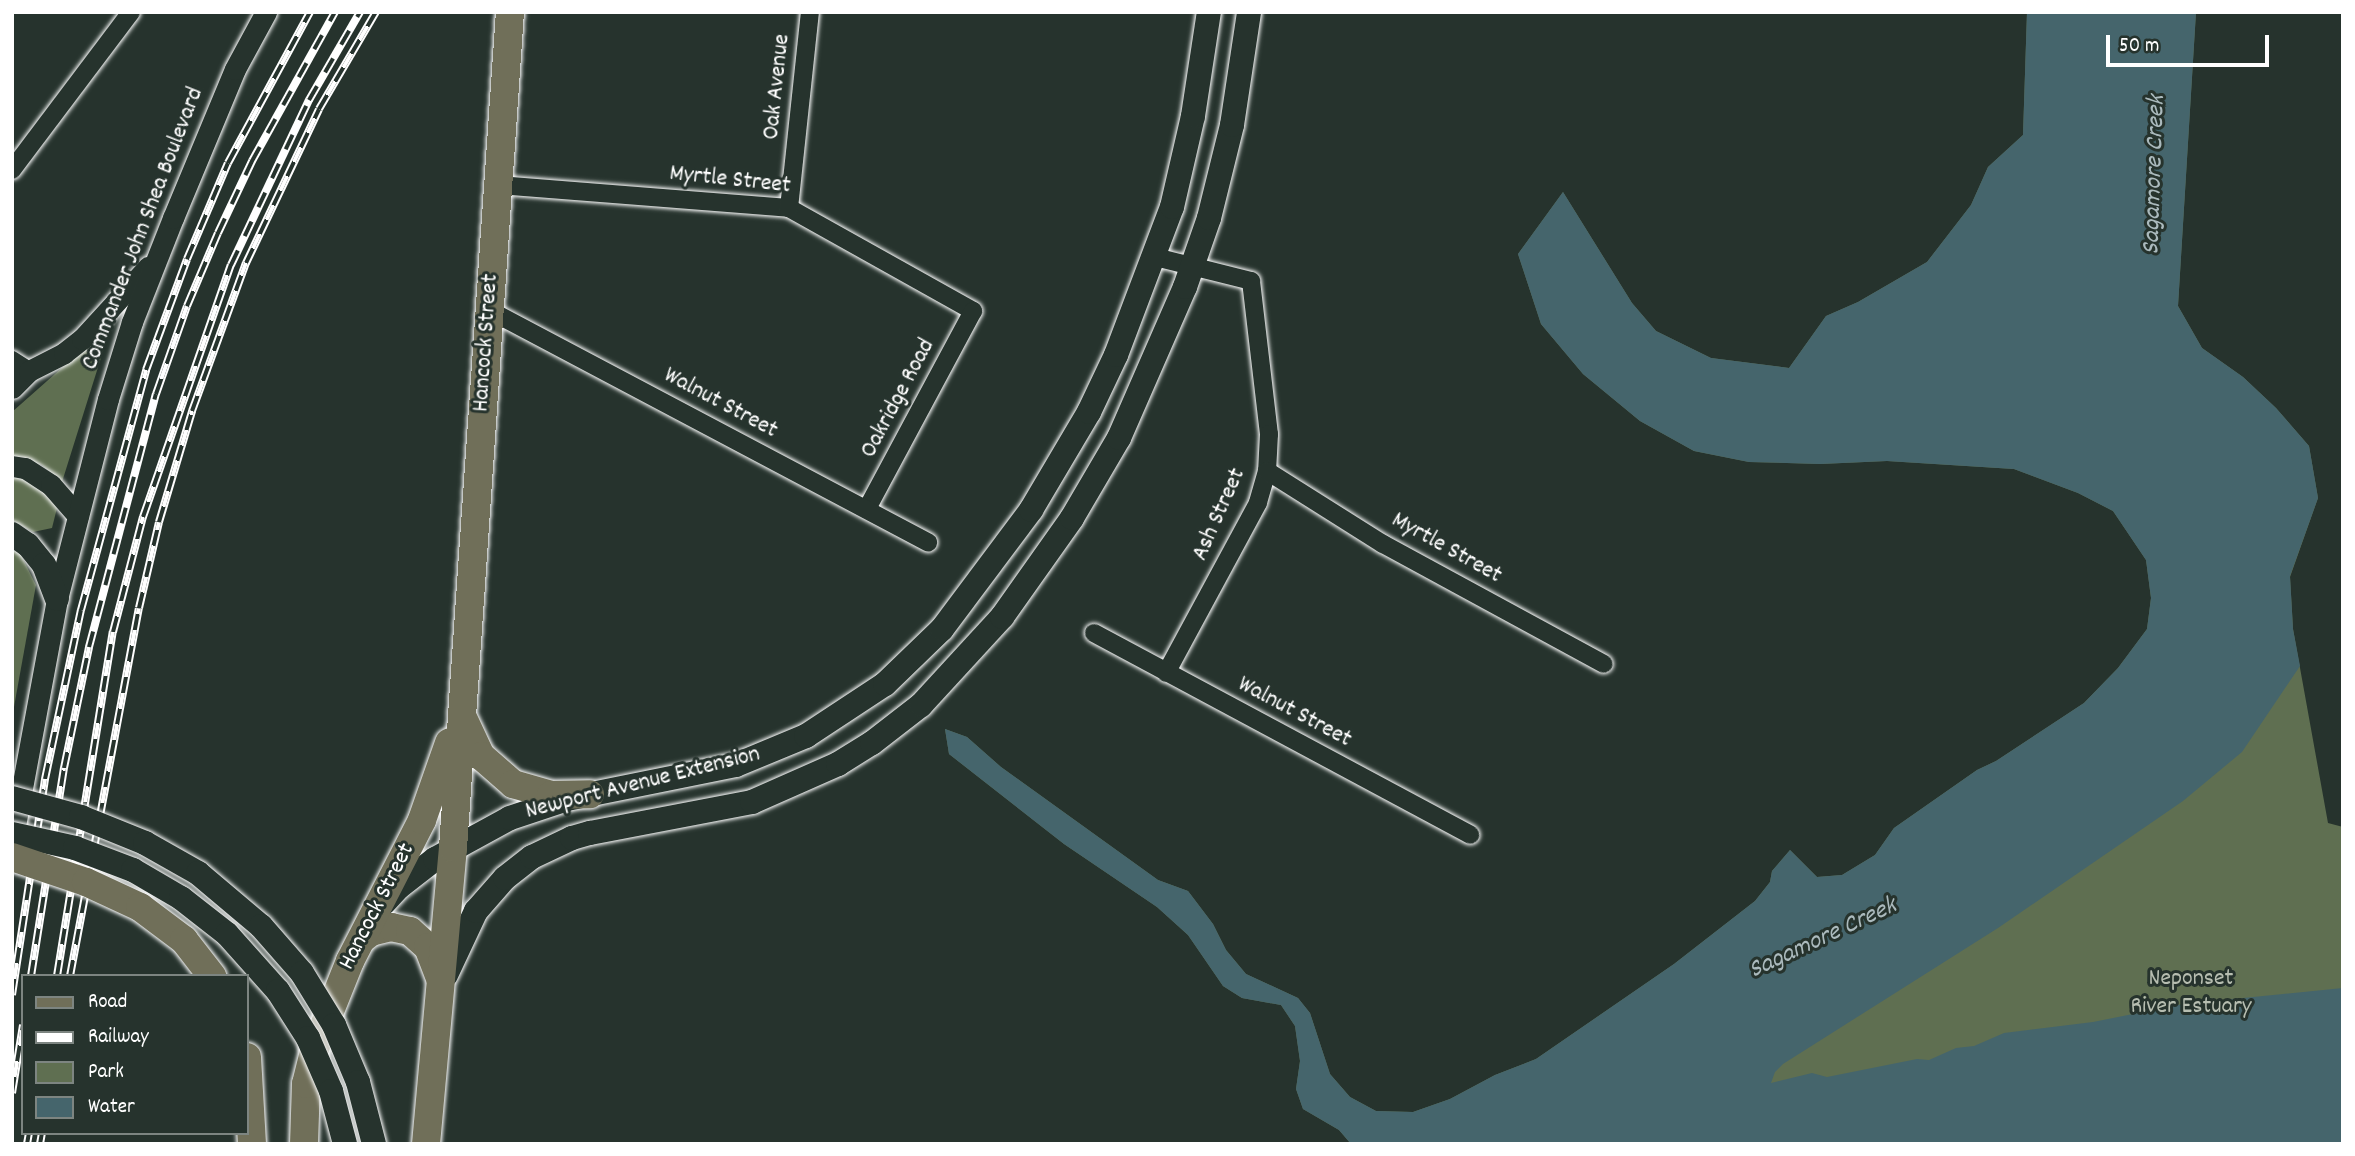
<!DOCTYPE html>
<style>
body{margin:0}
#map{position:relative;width:2355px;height:1156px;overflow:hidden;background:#26332d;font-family:Dekko,sans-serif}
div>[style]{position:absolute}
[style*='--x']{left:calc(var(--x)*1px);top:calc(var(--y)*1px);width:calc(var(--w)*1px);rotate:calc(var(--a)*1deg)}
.green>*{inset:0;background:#5f6f51}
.water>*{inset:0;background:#45656c}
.roads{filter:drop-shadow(0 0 2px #fff) drop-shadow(0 0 2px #fff)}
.minor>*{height:18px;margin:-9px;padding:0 9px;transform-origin:9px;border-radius:9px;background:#26332d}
.tertiary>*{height:21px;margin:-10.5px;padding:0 10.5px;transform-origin:10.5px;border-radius:10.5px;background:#26332d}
.secondary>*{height:24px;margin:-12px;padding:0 12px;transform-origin:12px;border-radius:12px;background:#26332d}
.primary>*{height:28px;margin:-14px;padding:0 14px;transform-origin:14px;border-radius:14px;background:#706f59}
.rail>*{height:8px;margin-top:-4px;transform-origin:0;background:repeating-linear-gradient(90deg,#26332d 0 16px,#fff 0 32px);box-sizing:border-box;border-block:2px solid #fff}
.bridges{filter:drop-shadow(0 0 2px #fff) drop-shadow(0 0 2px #fff)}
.secondary-bridge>*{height:24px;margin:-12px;padding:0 12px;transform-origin:12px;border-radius:12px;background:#26332d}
.primary-bridge>*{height:28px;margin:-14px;padding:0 14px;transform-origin:14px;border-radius:14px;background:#706f59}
span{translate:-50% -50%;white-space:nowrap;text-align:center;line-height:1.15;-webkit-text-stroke:6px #26332d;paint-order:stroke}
.street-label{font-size:24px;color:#fff}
.park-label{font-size:24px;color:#b7beb1}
.water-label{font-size:26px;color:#abbabd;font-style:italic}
.frame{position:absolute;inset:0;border:14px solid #fff;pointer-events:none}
.legend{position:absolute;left:21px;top:974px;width:228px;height:161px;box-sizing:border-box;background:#26332d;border:2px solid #7d8581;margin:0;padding:9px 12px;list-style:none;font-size:21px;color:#fff}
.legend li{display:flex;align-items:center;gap:14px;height:35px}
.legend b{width:35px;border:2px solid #7d8581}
.scale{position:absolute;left:2106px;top:35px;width:163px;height:32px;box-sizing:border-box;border:4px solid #fff;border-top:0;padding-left:9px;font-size:21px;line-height:24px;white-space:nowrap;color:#fff;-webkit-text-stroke:5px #26332d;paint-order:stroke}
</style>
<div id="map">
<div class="green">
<div style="clip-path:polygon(2027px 12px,2196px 12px,2178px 306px,2202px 348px,2243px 377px,2276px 408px,2309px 446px,2318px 498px,2290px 577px,2293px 629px,2328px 823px,2343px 827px,2343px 1144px,1351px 1144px,1339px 1130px,1303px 1109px,1296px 1089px,1300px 1061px,1295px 1026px,1281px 1005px,1242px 998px,1223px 986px,1188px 935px,1157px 907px,1064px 844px,949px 754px,945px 729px,967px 737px,1001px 767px,1158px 880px,1188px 891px,1213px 924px,1226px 950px,1246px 974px,1298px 998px,1310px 1013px,1330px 1074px,1350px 1097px,1376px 1111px,1413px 1112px,1450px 1099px,1495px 1075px,1536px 1059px,1674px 964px,1755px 901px,1770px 882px,1772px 871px,1790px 850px,1817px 877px,1842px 875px,1875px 855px,1894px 828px,1977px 770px,1996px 761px,2084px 703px,2118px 668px,2147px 629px,2151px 598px,2146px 560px,2113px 511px,2078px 493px,2014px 469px,1887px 461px,1820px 464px,1749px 462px,1694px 451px,1640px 421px,1583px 374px,1541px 324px,1518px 254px,1563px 192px,1632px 303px,1656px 331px,1711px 358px,1789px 368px,1826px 316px,1858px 302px,1927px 262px,1971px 205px,1988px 167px,2023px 135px)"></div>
<div style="clip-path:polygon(108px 327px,110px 329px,62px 482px,42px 465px,12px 456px,12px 412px)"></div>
<div style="clip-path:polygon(12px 476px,28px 481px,47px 494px,57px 508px,52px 528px,33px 532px,12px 520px)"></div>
<div style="clip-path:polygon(12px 549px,20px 553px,36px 585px,12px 718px)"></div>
</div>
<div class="water">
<div style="clip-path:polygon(2027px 12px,2196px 12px,2178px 306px,2202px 348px,2243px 377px,2276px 408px,2309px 446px,2318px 498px,2290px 576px,2293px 629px,2300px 666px,2242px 752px,2183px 801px,1998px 928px,1783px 1064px,1775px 1072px,1771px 1083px,1812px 1073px,1827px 1077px,1917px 1059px,1929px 1060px,1956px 1048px,1974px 1046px,2004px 1033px,2093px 1022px,2183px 1004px,2343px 988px,2343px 1144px,1351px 1144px,1339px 1130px,1303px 1109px,1296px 1089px,1300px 1061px,1295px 1026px,1281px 1005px,1242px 998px,1223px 986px,1188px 935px,1157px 907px,1064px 844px,949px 754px,945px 729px,967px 737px,1001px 767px,1158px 880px,1188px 891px,1213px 924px,1226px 950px,1246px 974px,1298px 998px,1310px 1013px,1330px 1074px,1350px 1097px,1376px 1111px,1413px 1112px,1450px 1099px,1495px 1075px,1536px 1059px,1674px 964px,1755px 901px,1770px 882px,1772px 871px,1790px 850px,1817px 877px,1842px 875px,1875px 855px,1894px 828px,1977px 770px,1996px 761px,2084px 703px,2118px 668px,2147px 629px,2151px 598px,2146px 560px,2113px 511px,2078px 493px,2014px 469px,1887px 461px,1820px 464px,1749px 462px,1694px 451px,1640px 421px,1583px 374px,1541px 324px,1518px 254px,1563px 192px,1632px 303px,1656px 331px,1711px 358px,1789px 368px,1826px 316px,1858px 302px,1927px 262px,1971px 205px,1988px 167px,2023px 135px)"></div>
</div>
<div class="roads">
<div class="minor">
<div style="--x:12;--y:170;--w:198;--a:-53"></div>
<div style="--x:498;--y:185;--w:292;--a:4.5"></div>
<div style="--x:789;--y:208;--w:211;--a:29.2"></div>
<div style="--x:973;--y:311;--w:225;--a:118.2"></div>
<div style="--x:789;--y:208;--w:197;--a:-83.9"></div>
<div style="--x:1155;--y:257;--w:99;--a:14"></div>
<div style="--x:1251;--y:281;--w:154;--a:83.3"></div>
<div style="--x:1269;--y:434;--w:37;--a:93"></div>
<div style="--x:1267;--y:471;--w:33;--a:106"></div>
<div style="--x:1258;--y:503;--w:193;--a:118.4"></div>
<div style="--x:489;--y:310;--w:497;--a:27.9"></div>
<div style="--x:12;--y:360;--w:20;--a:33"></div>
<div style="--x:1267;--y:471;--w:137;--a:32.2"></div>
<div style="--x:1383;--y:544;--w:251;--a:28.5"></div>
<div style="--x:1094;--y:633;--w:427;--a:28.2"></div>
</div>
<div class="tertiary">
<div style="--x:12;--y:388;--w:24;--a:-45"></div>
<div style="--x:29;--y:371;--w:39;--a:-27"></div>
<div style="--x:64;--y:353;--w:23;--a:-38"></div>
<div style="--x:82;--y:339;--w:98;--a:-47.5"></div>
<div style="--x:12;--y:466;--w:13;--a:9"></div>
<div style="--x:25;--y:468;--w:31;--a:33"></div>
<div style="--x:51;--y:485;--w:41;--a:48.9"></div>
<div style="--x:12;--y:842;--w:247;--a:-79.5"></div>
<div style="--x:57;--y:599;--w:206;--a:-75.7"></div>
<div style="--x:108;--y:399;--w:81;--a:-72.7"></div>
<div style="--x:132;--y:322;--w:112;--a:-68.5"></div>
<div style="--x:173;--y:218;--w:161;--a:-67.4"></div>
<div style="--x:235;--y:69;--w:65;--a:-61.5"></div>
</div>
<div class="secondary">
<div style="--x:12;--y:534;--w:19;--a:35"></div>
<div style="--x:28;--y:545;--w:26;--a:51"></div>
<div style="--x:44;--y:565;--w:36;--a:69"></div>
<div style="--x:384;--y:903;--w:22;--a:-47"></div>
<div style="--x:399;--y:887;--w:46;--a:-37.9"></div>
<div style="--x:435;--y:859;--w:85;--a:-28.7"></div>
<div style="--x:510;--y:818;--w:60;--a:-18.4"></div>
<div style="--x:567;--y:799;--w:172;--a:-11.4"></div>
<div style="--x:736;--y:765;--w:76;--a:-22.5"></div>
<div style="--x:806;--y:736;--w:95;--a:-33.4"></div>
<div style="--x:885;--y:684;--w:79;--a:-44"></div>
<div style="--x:942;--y:629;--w:149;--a:-53.2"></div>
<div style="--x:1031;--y:510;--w:114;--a:-59.4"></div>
<div style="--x:1089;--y:412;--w:63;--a:-64.7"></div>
<div style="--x:1116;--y:355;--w:158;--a:-69.3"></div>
<div style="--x:1172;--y:207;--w:93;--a:-77"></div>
<div style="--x:1193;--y:116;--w:105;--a:-81.3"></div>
<div style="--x:446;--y:975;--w:71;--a:-64.9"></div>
<div style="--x:476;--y:911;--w:44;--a:-48.7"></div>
<div style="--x:505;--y:878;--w:34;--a:-38"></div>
<div style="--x:532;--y:857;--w:44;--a:-25.4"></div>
<div style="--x:572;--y:838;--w:19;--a:-16"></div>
<div style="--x:590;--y:833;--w:165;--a:-10.8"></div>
<div style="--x:752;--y:802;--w:94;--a:-23.8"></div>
<div style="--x:838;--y:764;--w:40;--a:-32"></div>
<div style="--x:872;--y:743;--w:62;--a:-37.8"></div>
<div style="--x:921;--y:705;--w:120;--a:-47.4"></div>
<div style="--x:1002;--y:617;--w:121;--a:-54.7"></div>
<div style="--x:1072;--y:518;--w:93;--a:-59.6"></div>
<div style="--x:1119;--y:438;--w:165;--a:-66.4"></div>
<div style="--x:1185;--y:287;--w:73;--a:-70.8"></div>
<div style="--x:1209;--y:218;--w:96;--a:-76.1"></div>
<div style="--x:1232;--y:125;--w:114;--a:-81.4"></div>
</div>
<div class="primary">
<div style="--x:464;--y:720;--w:40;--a:65"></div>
<div style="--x:481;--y:756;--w:43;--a:41.2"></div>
<div style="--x:513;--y:784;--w:40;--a:16"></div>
<div style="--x:551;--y:795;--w:39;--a:-1"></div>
<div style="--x:362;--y:939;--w:11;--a:-38"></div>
<div style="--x:371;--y:932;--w:21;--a:-14"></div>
<div style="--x:391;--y:927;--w:19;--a:12"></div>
<div style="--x:410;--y:931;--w:24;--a:42"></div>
<div style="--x:428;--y:947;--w:34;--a:69"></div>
<div style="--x:247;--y:1057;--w:87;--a:86.7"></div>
<div style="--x:304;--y:1144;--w:60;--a:-88.1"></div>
<div style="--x:306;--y:1084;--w:34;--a:-76"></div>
<div style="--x:314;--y:1051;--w:97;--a:-68.2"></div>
<div style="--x:350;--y:961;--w:158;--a:-62.9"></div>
<div style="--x:422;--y:820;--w:82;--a:-70.7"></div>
<div style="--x:426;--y:1144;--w:297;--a:-84.8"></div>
<div style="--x:453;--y:848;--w:838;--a:-86.1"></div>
</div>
</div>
<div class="rail">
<div style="--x:31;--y:976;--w:211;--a:-81"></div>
<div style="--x:64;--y:768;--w:124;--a:-78.3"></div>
<div style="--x:89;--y:647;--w:262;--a:-75.2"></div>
<div style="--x:156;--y:394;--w:93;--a:-70.6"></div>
<div style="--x:187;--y:306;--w:79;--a:-67"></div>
<div style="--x:218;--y:233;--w:80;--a:-64.7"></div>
<div style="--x:252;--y:161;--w:171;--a:-60.9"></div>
<div style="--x:57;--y:976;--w:349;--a:-80.8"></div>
<div style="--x:113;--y:632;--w:119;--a:-75.4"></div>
<div style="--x:143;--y:517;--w:267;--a:-70.8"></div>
<div style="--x:231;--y:265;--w:183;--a:-64.7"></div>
<div style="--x:309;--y:100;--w:102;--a:-59.9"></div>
<div style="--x:70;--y:976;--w:374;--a:-79.4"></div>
<div style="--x:139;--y:608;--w:88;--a:-76.9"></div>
<div style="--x:159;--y:522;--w:116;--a:-73.4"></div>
<div style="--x:192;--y:411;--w:158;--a:-70"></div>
<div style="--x:246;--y:263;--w:170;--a:-64.6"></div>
<div style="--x:319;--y:109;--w:113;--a:-59.6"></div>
<div style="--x:12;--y:995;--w:219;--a:-81.3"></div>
<div style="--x:45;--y:779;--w:173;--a:-78"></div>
<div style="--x:81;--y:610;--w:249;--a:-74.8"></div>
<div style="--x:146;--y:370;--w:118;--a:-69.7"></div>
<div style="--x:187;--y:259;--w:104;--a:-66.9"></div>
<div style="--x:228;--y:163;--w:172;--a:-61.5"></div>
<div style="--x:12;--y:1093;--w:69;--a:-80.8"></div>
<div style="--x:27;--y:1144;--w:11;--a:-80"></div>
<div style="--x:40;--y:1144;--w:11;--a:-80"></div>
</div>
<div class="bridges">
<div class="secondary-bridge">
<div style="--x:12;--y:798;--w:72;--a:15.4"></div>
<div style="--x:81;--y:817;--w:69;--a:22.1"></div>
<div style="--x:145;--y:843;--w:61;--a:29.5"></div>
<div style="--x:198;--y:873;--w:82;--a:40.1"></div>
<div style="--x:261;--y:926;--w:62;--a:48.9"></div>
<div style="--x:302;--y:973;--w:61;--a:58.4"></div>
<div style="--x:334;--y:1025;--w:62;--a:67.2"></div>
<div style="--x:358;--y:1082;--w:64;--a:75.5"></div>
<div style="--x:12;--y:834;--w:65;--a:12.5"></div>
<div style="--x:75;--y:848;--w:62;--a:20.8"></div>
<div style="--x:133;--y:870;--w:56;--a:30.3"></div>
<div style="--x:181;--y:898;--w:58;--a:38"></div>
<div style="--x:227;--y:934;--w:76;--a:48.2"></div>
<div style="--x:278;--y:991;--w:56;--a:57.4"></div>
<div style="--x:308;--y:1038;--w:58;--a:66.5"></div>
<div style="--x:331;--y:1091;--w:55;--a:75.2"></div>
</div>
<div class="primary-bridge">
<div style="--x:12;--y:857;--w:78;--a:18.7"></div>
<div style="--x:86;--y:882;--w:60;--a:24.8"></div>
<div style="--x:140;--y:907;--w:55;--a:36.9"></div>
<div style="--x:184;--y:940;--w:46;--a:52.1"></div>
</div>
</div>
<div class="street-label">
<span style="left:778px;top:87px;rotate:-84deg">Oak Avenue</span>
<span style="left:730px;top:181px;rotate:6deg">Myrtle Street</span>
<span style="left:144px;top:229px;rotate:-69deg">Commander John Shea Boulevard</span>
<span style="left:487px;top:343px;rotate:-86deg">Hancock Street</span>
<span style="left:899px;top:399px;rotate:-62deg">Oakridge Road</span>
<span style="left:720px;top:404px;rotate:28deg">Walnut Street</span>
<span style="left:1220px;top:515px;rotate:-66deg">Ash Street</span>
<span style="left:1446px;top:549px;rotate:29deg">Myrtle Street</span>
<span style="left:1294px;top:713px;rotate:28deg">Walnut Street</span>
<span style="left:643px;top:784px;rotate:-14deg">Newport Avenue Extension</span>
<span style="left:378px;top:907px;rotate:-63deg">Hancock Street</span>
</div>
<div class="park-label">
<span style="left:2191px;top:994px">Neponset<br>River Estuary</span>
</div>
<div class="water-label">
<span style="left:2155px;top:175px;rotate:-88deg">Sagamore Creek</span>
<span style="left:1823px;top:939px;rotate:-25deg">Sagamore Creek</span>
</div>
<div class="frame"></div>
<ul class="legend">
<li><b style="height:9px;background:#706f59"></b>Road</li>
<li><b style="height:9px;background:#fff"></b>Railway</li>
<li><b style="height:19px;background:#5f6f51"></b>Park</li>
<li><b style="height:19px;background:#45656c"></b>Water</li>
</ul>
<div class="scale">50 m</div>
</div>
